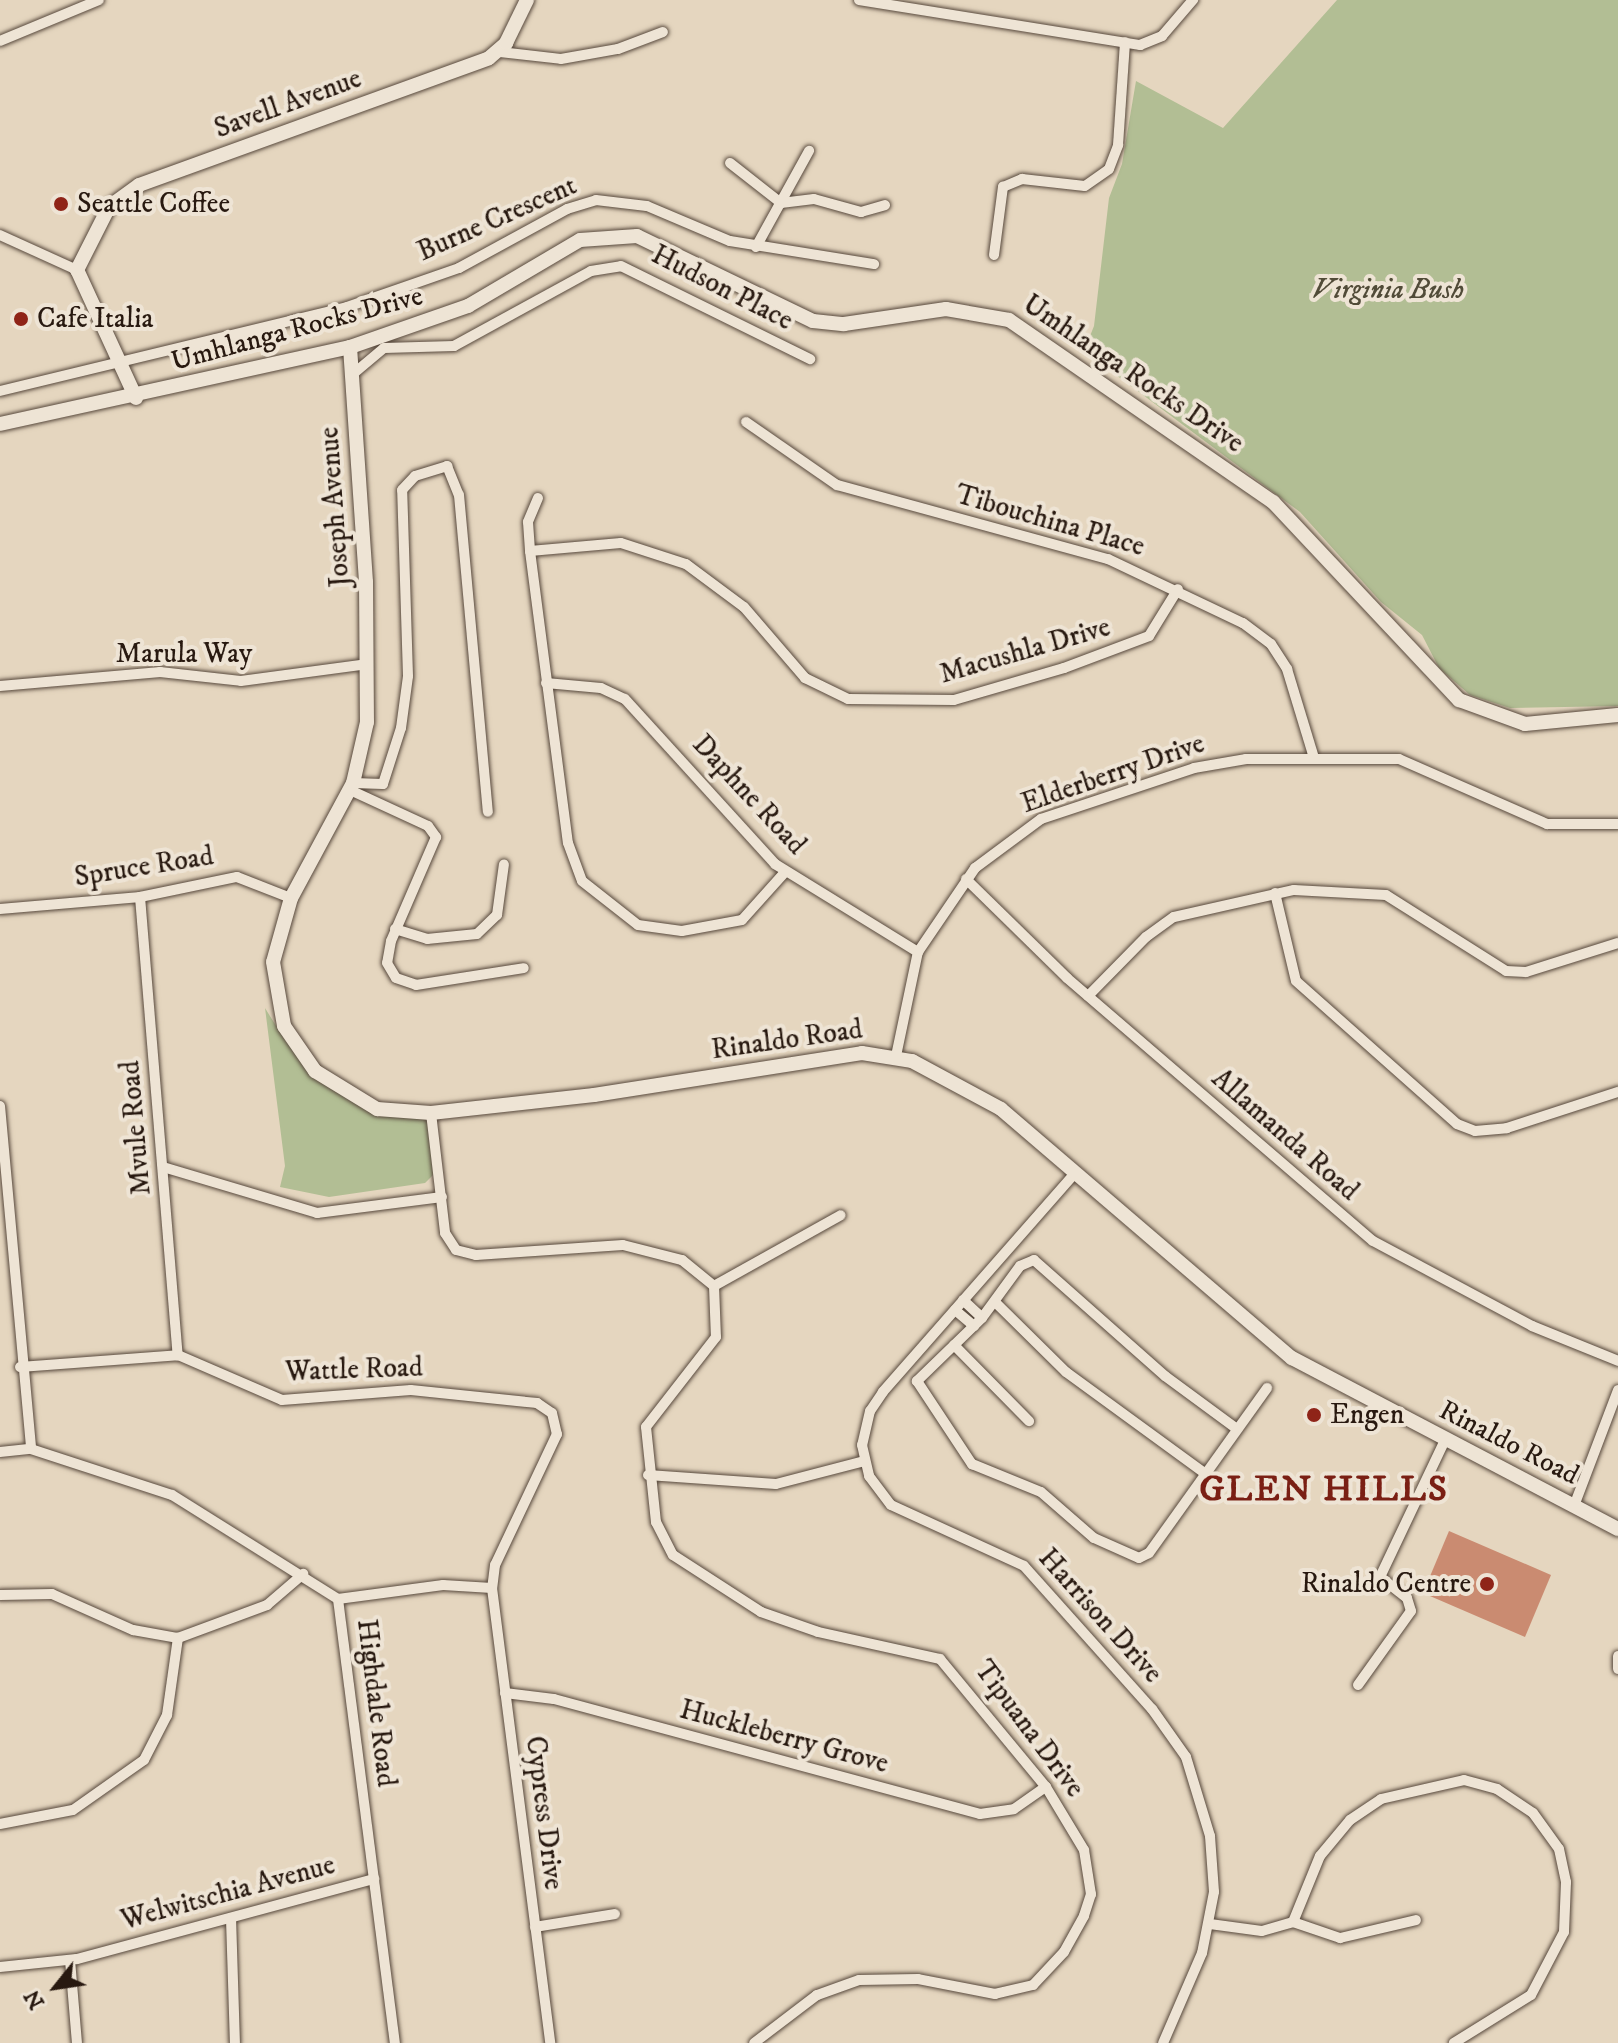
<!DOCTYPE html>
<style>
body{margin:0}
#map{position:relative;width:1618px;height:2043px;overflow:hidden;background:#e5d6bf;font-family:"IM FELL DW Pica",serif}
div>[style]{position:absolute}
[style*='--x']{left:calc(var(--x)*1px);top:calc(var(--y)*1px);width:calc(var(--w)*1px);rotate:calc(var(--a)*1deg)}
.green>*{inset:0;background:#b2be94}
.building>*{inset:0;background:#ca8b71}
.roads{filter:drop-shadow(0 0 2px #57483c) drop-shadow(0 0 2px #57483c)}
.street>*{height:10px;margin:-5px;padding:0 5px;transform-origin:5px;border-radius:5px;background:#eee4d5}
.secondary>*{height:14px;margin:-7px;padding:0 7px;transform-origin:7px;border-radius:7px;background:#eee4d5}
.dots>*{width:22px;height:22px;translate:-50% -50%;box-sizing:border-box;border:4px solid #eee4d5;border-radius:50%}
span{translate:-50% -50%;white-space:nowrap;text-align:center;line-height:1.15;-webkit-text-stroke:8px #eee4d5;paint-order:stroke}
.street-label{font-size:28px;color:#281910}
.poi-label{font-size:28px;color:#281910}
.left{translate:0 -50%;text-align:left}
.right{translate:-100% -50%;text-align:right}
.park-label{font-size:28px;color:#514b38;font-style:italic}
.district-label{font-size:36px;color:#7a1f14;font-weight:700;letter-spacing:2px}
.north{position:absolute;left:16px;top:1947px;width:80px;height:80px;-webkit-text-stroke:6px #eee4d5;paint-order:stroke;rotate:240deg;font-size:22px;font-weight:700;line-height:32px;text-align:center;color:#281910}
.north::after{content:'';display:block;margin:auto;width:28px;height:36px;background:#281910;clip-path:polygon(50% 0,100% 100%,50% 72%,0 100%)}
</style>
<div id="map">
<div class="green">
<div style="clip-path:polygon(1337px 0,1618px 0,1618px 706px,1510px 708px,1470px 695px,1439px 668px,1422px 635px,1381px 602px,1300px 512px,1084px 351px,1094px 326px,1109px 198px,1122px 164px,1136px 81px,1223px 128px)"></div>
<div style="clip-path:polygon(265px 1008px,286px 1042px,326px 1081px,380px 1110px,428px 1109px,434px 1174px,425px 1183px,329px 1197px,280px 1187px,285px 1166px)"></div>
</div>
<div class="building">
<div style="clip-path:polygon(1449px 1531px,1551px 1575px,1525px 1637px,1423px 1593px)"></div>
</div>
<div class="roads">
<div class="street">
<div style="--x:859;--y:0;--w:285;--a:9.1"></div>
<div style="--x:1140;--y:45;--w:24;--a:-22"></div>
<div style="--x:1162;--y:36;--w:48;--a:-49.3"></div>
<div style="--x:0;--y:41;--w:107;--a:-22.5"></div>
<div style="--x:500;--y:52;--w:61;--a:6.5"></div>
<div style="--x:561;--y:59;--w:58;--a:-10"></div>
<div style="--x:618;--y:49;--w:48;--a:-20.7"></div>
<div style="--x:730;--y:163;--w:65;--a:38.1"></div>
<div style="--x:781;--y:203;--w:33;--a:-7"></div>
<div style="--x:814;--y:199;--w:49;--a:15.5"></div>
<div style="--x:861;--y:212;--w:25;--a:-16"></div>
<div style="--x:0;--y:235;--w:85;--a:24.4"></div>
<div style="--x:756;--y:247;--w:110;--a:-61.1"></div>
<div style="--x:994;--y:255;--w:69;--a:-82.5"></div>
<div style="--x:1003;--y:187;--w:21;--a:-23"></div>
<div style="--x:1022;--y:179;--w:63;--a:6.3"></div>
<div style="--x:1085;--y:186;--w:29;--a:-35"></div>
<div style="--x:1109;--y:169;--w:26;--a:-69"></div>
<div style="--x:1118;--y:145;--w:103;--a:-86.1"></div>
<div style="--x:353;--y:374;--w:40;--a:-40"></div>
<div style="--x:384;--y:348;--w:70;--a:-1.6"></div>
<div style="--x:454;--y:346;--w:156;--a:-28.7"></div>
<div style="--x:591;--y:271;--w:30;--a:-9"></div>
<div style="--x:621;--y:266;--w:211;--a:26.2"></div>
<div style="--x:0;--y:391;--w:357;--a:-13.6"></div>
<div style="--x:347;--y:307;--w:119;--a:-19.2"></div>
<div style="--x:459;--y:268;--w:123;--a:-28.6"></div>
<div style="--x:567;--y:209;--w:30;--a:-17"></div>
<div style="--x:596;--y:200;--w:51;--a:6.7"></div>
<div style="--x:647;--y:206;--w:90;--a:22.9"></div>
<div style="--x:730;--y:241;--w:146;--a:9.1"></div>
<div style="--x:746;--y:422;--w:111;--a:34.7"></div>
<div style="--x:837;--y:485;--w:281;--a:15.3"></div>
<div style="--x:1108;--y:559;--w:149;--a:25.4"></div>
<div style="--x:1243;--y:623;--w:35;--a:37"></div>
<div style="--x:1271;--y:644;--w:30;--a:57"></div>
<div style="--x:1287;--y:669;--w:93;--a:73.1"></div>
<div style="--x:538;--y:498;--w:26;--a:113"></div>
<div style="--x:528;--y:522;--w:29;--a:86"></div>
<div style="--x:530;--y:551;--w:294;--a:82.6"></div>
<div style="--x:568;--y:843;--w:40;--a:69.8"></div>
<div style="--x:582;--y:881;--w:71;--a:38.2"></div>
<div style="--x:638;--y:925;--w:44;--a:7.8"></div>
<div style="--x:682;--y:931;--w:61;--a:-10.4"></div>
<div style="--x:742;--y:920;--w:64;--a:-48.1"></div>
<div style="--x:530;--y:551;--w:91;--a:-5"></div>
<div style="--x:621;--y:543;--w:68;--a:17.9"></div>
<div style="--x:686;--y:564;--w:72;--a:36.6"></div>
<div style="--x:744;--y:607;--w:94;--a:49.3"></div>
<div style="--x:805;--y:678;--w:48;--a:26"></div>
<div style="--x:848;--y:699;--w:106;--a:0.5"></div>
<div style="--x:954;--y:700;--w:115;--a:-16.2"></div>
<div style="--x:1064;--y:668;--w:91;--a:-20.6"></div>
<div style="--x:1149;--y:636;--w:55;--a:-58.3"></div>
<div style="--x:546;--y:683;--w:55;--a:5.2"></div>
<div style="--x:601;--y:688;--w:26;--a:25"></div>
<div style="--x:625;--y:699;--w:223;--a:47.7"></div>
<div style="--x:775;--y:864;--w:168;--a:31.6"></div>
<div style="--x:0;--y:686;--w:161;--a:-5"></div>
<div style="--x:160;--y:672;--w:81;--a:6.3"></div>
<div style="--x:241;--y:681;--w:128;--a:-7.6"></div>
<div style="--x:353;--y:783;--w:30;--a:2"></div>
<div style="--x:383;--y:784;--w:59;--a:-72.2"></div>
<div style="--x:401;--y:728;--w:52;--a:-82.3"></div>
<div style="--x:408;--y:676;--w:186;--a:-91.8"></div>
<div style="--x:402;--y:490;--w:19;--a:-47"></div>
<div style="--x:415;--y:476;--w:34;--a:-17"></div>
<div style="--x:447;--y:466;--w:31;--a:68"></div>
<div style="--x:459;--y:495;--w:318;--a:84.8"></div>
<div style="--x:350;--y:790;--w:86;--a:24.8"></div>
<div style="--x:428;--y:826;--w:14;--a:54"></div>
<div style="--x:436;--y:837;--w:113;--a:113.4"></div>
<div style="--x:391;--y:941;--w:22;--a:100"></div>
<div style="--x:387;--y:963;--w:17;--a:59"></div>
<div style="--x:396;--y:978;--w:21;--a:19"></div>
<div style="--x:416;--y:985;--w:109;--a:-8.9"></div>
<div style="--x:966;--y:879;--w:141;--a:44.4"></div>
<div style="--x:1067;--y:978;--w:403;--a:40.7"></div>
<div style="--x:1373;--y:1241;--w:180;--a:28.1"></div>
<div style="--x:1532;--y:1326;--w:93;--a:22.1"></div>
<div style="--x:1275;--y:893;--w:90;--a:76.6"></div>
<div style="--x:1296;--y:981;--w:215;--a:41.6"></div>
<div style="--x:1457;--y:1124;--w:19;--a:21"></div>
<div style="--x:1475;--y:1131;--w:32;--a:-5"></div>
<div style="--x:1507;--y:1128;--w:117;--a:-18"></div>
<div style="--x:140;--y:897;--w:460;--a:85.3"></div>
<div style="--x:0;--y:909;--w:141;--a:-4.9"></div>
<div style="--x:140;--y:897;--w:99;--a:-11.7"></div>
<div style="--x:237;--y:877;--w:58;--a:21.3"></div>
<div style="--x:395;--y:929;--w:34;--a:17"></div>
<div style="--x:427;--y:939;--w:50;--a:-5.7"></div>
<div style="--x:477;--y:934;--w:28;--a:-44"></div>
<div style="--x:497;--y:915;--w:51;--a:-82.2"></div>
<div style="--x:1088;--y:996;--w:83;--a:-45.5"></div>
<div style="--x:1146;--y:937;--w:34;--a:-36"></div>
<div style="--x:1174;--y:917;--w:123;--a:-12.7"></div>
<div style="--x:1294;--y:890;--w:92;--a:3.1"></div>
<div style="--x:1386;--y:895;--w:142;--a:32.3"></div>
<div style="--x:1506;--y:971;--w:20;--a:3"></div>
<div style="--x:1526;--y:972;--w:96;--a:-17.5"></div>
<div style="--x:896;--y:1056;--w:106;--a:-78.1"></div>
<div style="--x:918;--y:952;--w:102;--a:-55.8"></div>
<div style="--x:975;--y:868;--w:82;--a:-36.6"></div>
<div style="--x:1041;--y:819;--w:161;--a:-18.4"></div>
<div style="--x:1194;--y:768;--w:53;--a:-9.8"></div>
<div style="--x:1246;--y:759;--w:153;--a:0"></div>
<div style="--x:1399;--y:759;--w:162;--a:23.7"></div>
<div style="--x:1547;--y:824;--w:71;--a:0"></div>
<div style="--x:0;--y:1106;--w:344;--a:84.8"></div>
<div style="--x:431;--y:1113;--w:121;--a:83.3"></div>
<div style="--x:445;--y:1233;--w:20;--a:57"></div>
<div style="--x:456;--y:1250;--w:21;--a:14"></div>
<div style="--x:476;--y:1255;--w:147;--a:-3.9"></div>
<div style="--x:623;--y:1245;--w:61;--a:14.3"></div>
<div style="--x:682;--y:1260;--w:41;--a:39.1"></div>
<div style="--x:714;--y:1286;--w:51;--a:87.8"></div>
<div style="--x:716;--y:1337;--w:114;--a:127.9"></div>
<div style="--x:646;--y:1427;--w:96;--a:84"></div>
<div style="--x:656;--y:1522;--w:37;--a:63"></div>
<div style="--x:673;--y:1555;--w:105;--a:32.9"></div>
<div style="--x:761;--y:1612;--w:60;--a:19.3"></div>
<div style="--x:818;--y:1632;--w:125;--a:12.5"></div>
<div style="--x:940;--y:1659;--w:166;--a:50.4"></div>
<div style="--x:1046;--y:1787;--w:74;--a:58.9"></div>
<div style="--x:1084;--y:1850;--w:45;--a:81"></div>
<div style="--x:1091;--y:1894;--w:23;--a:108"></div>
<div style="--x:1084;--y:1916;--w:41;--a:119.1"></div>
<div style="--x:1064;--y:1952;--w:45;--a:133.2"></div>
<div style="--x:1033;--y:1985;--w:39;--a:167"></div>
<div style="--x:995;--y:1994;--w:78;--a:-169"></div>
<div style="--x:918;--y:1979;--w:59;--a:179"></div>
<div style="--x:859;--y:1980;--w:45;--a:160.3"></div>
<div style="--x:817;--y:1995;--w:79;--a:142.7"></div>
<div style="--x:163;--y:1167;--w:161;--a:16.6"></div>
<div style="--x:317;--y:1213;--w:126;--a:-7.3"></div>
<div style="--x:1076;--y:1172;--w:293;--a:131.3"></div>
<div style="--x:883;--y:1392;--w:23;--a:124"></div>
<div style="--x:870;--y:1411;--w:35;--a:103"></div>
<div style="--x:862;--y:1445;--w:32;--a:77"></div>
<div style="--x:869;--y:1476;--w:36;--a:53"></div>
<div style="--x:891;--y:1505;--w:146;--a:24.6"></div>
<div style="--x:1024;--y:1566;--w:192;--a:48.2"></div>
<div style="--x:1152;--y:1709;--w:59;--a:54.7"></div>
<div style="--x:1186;--y:1757;--w:83;--a:73.1"></div>
<div style="--x:1210;--y:1836;--w:56;--a:85.9"></div>
<div style="--x:1214;--y:1892;--w:62;--a:101.1"></div>
<div style="--x:1202;--y:1953;--w:98;--a:113.4"></div>
<div style="--x:714;--y:1286;--w:145;--a:-29.2"></div>
<div style="--x:963;--y:1300;--w:26;--a:43"></div>
<div style="--x:995;--y:1302;--w:100;--a:44.6"></div>
<div style="--x:1066;--y:1372;--w:173;--a:36.1"></div>
<div style="--x:955;--y:1310;--w:25;--a:40"></div>
<div style="--x:954;--y:1345;--w:107;--a:45.4"></div>
<div style="--x:20;--y:1367;--w:158;--a:-4.3"></div>
<div style="--x:178;--y:1355;--w:113;--a:23.4"></div>
<div style="--x:282;--y:1400;--w:129;--a:-4.4"></div>
<div style="--x:411;--y:1390;--w:127;--a:5.9"></div>
<div style="--x:537;--y:1403;--w:18;--a:34"></div>
<div style="--x:552;--y:1413;--w:22;--a:77"></div>
<div style="--x:557;--y:1434;--w:145;--a:115.3"></div>
<div style="--x:495;--y:1565;--w:23;--a:97"></div>
<div style="--x:492;--y:1588;--w:459;--a:82.7"></div>
<div style="--x:1237;--y:1429;--w:89;--a:-143.6"></div>
<div style="--x:1165;--y:1376;--w:175;--a:-138.5"></div>
<div style="--x:1034;--y:1260;--w:15;--a:157"></div>
<div style="--x:1020;--y:1266;--w:64;--a:126.2"></div>
<div style="--x:982;--y:1318;--w:91;--a:135.9"></div>
<div style="--x:917;--y:1381;--w:100;--a:56.5"></div>
<div style="--x:972;--y:1464;--w:74;--a:22.1"></div>
<div style="--x:1041;--y:1492;--w:70;--a:41"></div>
<div style="--x:1094;--y:1538;--w:49;--a:24"></div>
<div style="--x:1139;--y:1558;--w:11;--a:-27"></div>
<div style="--x:1149;--y:1553;--w:203;--a:-54.4"></div>
<div style="--x:0;--y:1452;--w:31;--a:-6"></div>
<div style="--x:31;--y:1449;--w:148;--a:18.1"></div>
<div style="--x:172;--y:1495;--w:196;--a:32.1"></div>
<div style="--x:338;--y:1599;--w:448;--a:82.7"></div>
<div style="--x:648;--y:1475;--w:128;--a:4"></div>
<div style="--x:776;--y:1484;--w:91;--a:-14.6"></div>
<div style="--x:1574;--y:1506;--w:124;--a:-69.2"></div>
<div style="--x:0;--y:1595;--w:52;--a:-1.1"></div>
<div style="--x:52;--y:1594;--w:89;--a:24"></div>
<div style="--x:133;--y:1630;--w:46;--a:10.1"></div>
<div style="--x:178;--y:1638;--w:95;--a:-20.3"></div>
<div style="--x:267;--y:1605;--w:48;--a:-40.7"></div>
<div style="--x:338;--y:1599;--w:106;--a:-7.6"></div>
<div style="--x:443;--y:1585;--w:49;--a:3.5"></div>
<div style="--x:1618;--y:1656;--w:13;--a:90"></div>
<div style="--x:1358;--y:1685;--w:91;--a:-54.4"></div>
<div style="--x:1411;--y:1611;--w:14;--a:-107"></div>
<div style="--x:1407;--y:1598;--w:34;--a:-142"></div>
<div style="--x:1380;--y:1577;--w:152;--a:-64.6"></div>
<div style="--x:505;--y:1693;--w:49;--a:7"></div>
<div style="--x:554;--y:1699;--w:441;--a:15.1"></div>
<div style="--x:980;--y:1814;--w:34;--a:-8"></div>
<div style="--x:1014;--y:1809;--w:39;--a:-35"></div>
<div style="--x:0;--y:1824;--w:74;--a:-10.9"></div>
<div style="--x:73;--y:1810;--w:87;--a:-35.2"></div>
<div style="--x:144;--y:1760;--w:51;--a:-62.9"></div>
<div style="--x:167;--y:1715;--w:78;--a:-81.9"></div>
<div style="--x:231;--y:1918;--w:125;--a:88.2"></div>
<div style="--x:1293;--y:1922;--w:50;--a:18.8"></div>
<div style="--x:1340;--y:1938;--w:78;--a:-13.3"></div>
<div style="--x:1210;--y:1924;--w:52;--a:7.7"></div>
<div style="--x:1262;--y:1931;--w:32;--a:-16"></div>
<div style="--x:1293;--y:1922;--w:71;--a:-67.8"></div>
<div style="--x:1320;--y:1856;--w:47;--a:-50.2"></div>
<div style="--x:1350;--y:1820;--w:37;--a:-34"></div>
<div style="--x:1381;--y:1799;--w:85;--a:-12.9"></div>
<div style="--x:1464;--y:1780;--w:34;--a:15"></div>
<div style="--x:1497;--y:1789;--w:43;--a:33.7"></div>
<div style="--x:1533;--y:1813;--w:44;--a:54.2"></div>
<div style="--x:1559;--y:1849;--w:34;--a:78"></div>
<div style="--x:1566;--y:1882;--w:50;--a:92.3"></div>
<div style="--x:1564;--y:1932;--w:71;--a:117.6"></div>
<div style="--x:1531;--y:1995;--w:91;--a:148.1"></div>
<div style="--x:535;--y:1927;--w:81;--a:-9.2"></div>
<div style="--x:70;--y:1960;--w:83;--a:85.2"></div>
<div style="--x:0;--y:1967;--w:77;--a:-5.9"></div>
<div style="--x:77;--y:1959;--w:308;--a:-15.1"></div>
</div>
<div class="secondary">
<div style="--x:350;--y:347;--w:236;--a:86.1"></div>
<div style="--x:366;--y:582;--w:140;--a:89.6"></div>
<div style="--x:367;--y:722;--w:63;--a:102.9"></div>
<div style="--x:353;--y:783;--w:131;--a:118.3"></div>
<div style="--x:291;--y:898;--w:66;--a:105.7"></div>
<div style="--x:273;--y:962;--w:65;--a:80.2"></div>
<div style="--x:284;--y:1026;--w:55;--a:55.4"></div>
<div style="--x:315;--y:1071;--w:73;--a:31.5"></div>
<div style="--x:377;--y:1109;--w:54;--a:4.2"></div>
<div style="--x:431;--y:1113;--w:164;--a:-6.3"></div>
<div style="--x:594;--y:1095;--w:271;--a:-8.9"></div>
<div style="--x:862;--y:1053;--w:51;--a:9.1"></div>
<div style="--x:912;--y:1061;--w:101;--a:28.3"></div>
<div style="--x:1001;--y:1109;--w:383;--a:40.6"></div>
<div style="--x:1292;--y:1358;--w:368;--a:27.7"></div>
<div style="--x:136;--y:398;--w:141;--a:-114.7"></div>
<div style="--x:77;--y:270;--w:71;--a:-63.1"></div>
<div style="--x:109;--y:207;--w:37;--a:-36"></div>
<div style="--x:139;--y:185;--w:372;--a:-19.9"></div>
<div style="--x:489;--y:58;--w:23;--a:-41"></div>
<div style="--x:506;--y:43;--w:48;--a:-64"></div>
<div style="--x:0;--y:424;--w:358;--a:-12.4"></div>
<div style="--x:350;--y:347;--w:125;--a:-19.2"></div>
<div style="--x:468;--y:306;--w:130;--a:-30.5"></div>
<div style="--x:580;--y:240;--w:57;--a:-4"></div>
<div style="--x:637;--y:236;--w:195;--a:25.8"></div>
<div style="--x:813;--y:321;--w:31;--a:6"></div>
<div style="--x:844;--y:324;--w:103;--a:-8.4"></div>
<div style="--x:946;--y:309;--w:64;--a:9.9"></div>
<div style="--x:1009;--y:320;--w:321;--a:34.6"></div>
<div style="--x:1273;--y:502;--w:272;--a:46.8"></div>
<div style="--x:1459;--y:700;--w:70;--a:20"></div>
<div style="--x:1525;--y:724;--w:93;--a:-5.5"></div>
</div>
</div>
<div class="dots">
<div style="left:61px;top:204px;background:#8f2418"></div>
<div style="left:21px;top:319px;background:#8f2418"></div>
<div style="left:1314px;top:1415px;background:#8f2418"></div>
<div style="left:1487px;top:1584px;background:#8f2418"></div>
</div>
<div class="street-label">
<span style="left:288px;top:104px;rotate:-20deg">Savell Avenue</span>
<span style="left:497px;top:219px;rotate:-24deg">Burne Crescent</span>
<span style="left:722px;top:288px;rotate:27deg">Hudson Place</span>
<span style="left:297px;top:329px;rotate:-15deg">Umhlanga Rocks Drive</span>
<span style="left:1133px;top:374px;rotate:34deg">Umhlanga Rocks Drive</span>
<span style="left:335px;top:507px;rotate:-94deg">Joseph Avenue</span>
<span style="left:1050px;top:521px;rotate:16deg">Tibouchina Place</span>
<span style="left:1025px;top:651px;rotate:-16deg">Macushla Drive</span>
<span style="left:184px;top:654px">Marula Way</span>
<span style="left:1113px;top:774px;rotate:-19deg">Elderberry Drive</span>
<span style="left:749px;top:795px;rotate:47deg">Daphne Road</span>
<span style="left:144px;top:867px;rotate:-9deg">Spruce Road</span>
<span style="left:787px;top:1040px;rotate:-8deg">Rinaldo Road</span>
<span style="left:136px;top:1128px;rotate:-95deg">Mvule Road</span>
<span style="left:1285px;top:1135px;rotate:41deg">Allamanda Road</span>
<span style="left:354px;top:1370px;rotate:-2deg">Wattle Road</span>
<span style="left:1509px;top:1443px;rotate:27deg">Rinaldo Road</span>
<span style="left:1100px;top:1616px;rotate:48deg">Harrison Drive</span>
<span style="left:376px;top:1703px;rotate:83deg">Highdale Road</span>
<span style="left:1029px;top:1729px;rotate:53deg">Tipuana Drive</span>
<span style="left:784px;top:1737px;rotate:15deg">Huckleberry Grove</span>
<span style="left:544px;top:1813px;rotate:83deg">Cypress Drive</span>
<span style="left:228px;top:1893px;rotate:-15deg">Welwitschia Avenue</span>
</div>
<div class="poi-label">
<span class="left" style="left:77px;top:204px">Seattle Coffee</span>
<span class="left" style="left:37px;top:319px">Cafe Italia</span>
<span class="left" style="left:1330px;top:1415px">Engen</span>
<span class="right" style="left:1471px;top:1584px">Rinaldo Centre</span>
</div>
<div class="park-label">
<span style="left:1388px;top:290px">Virginia Bush</span>
</div>
<div class="district-label">
<span style="left:1324px;top:1490px">GLEN HILLS</span>
</div>
<div class="north">N</div>
</div>
